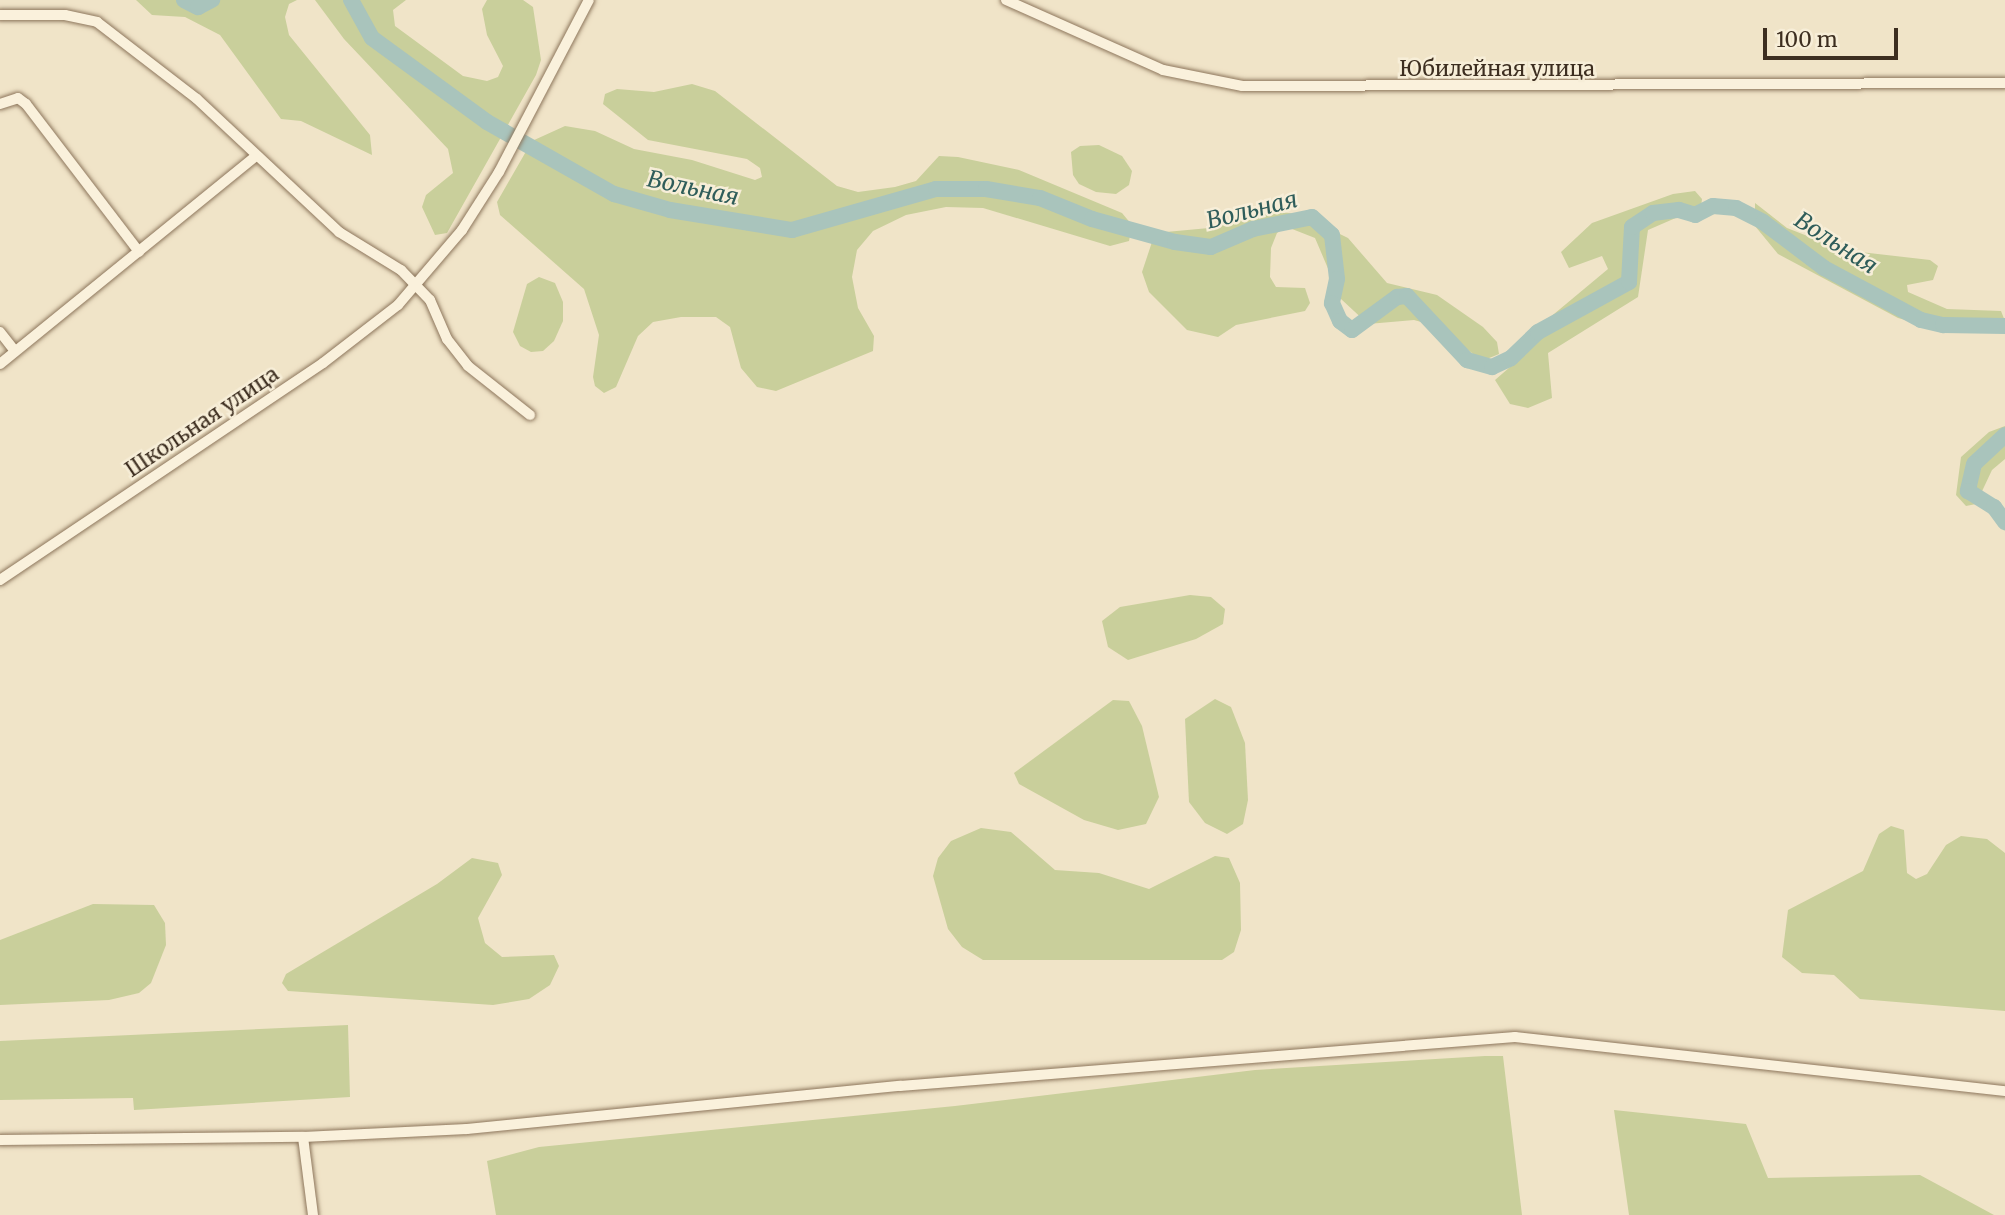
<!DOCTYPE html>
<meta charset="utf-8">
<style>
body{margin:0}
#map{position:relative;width:2005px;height:1215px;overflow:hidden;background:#f0e4c8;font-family:Merriweather,serif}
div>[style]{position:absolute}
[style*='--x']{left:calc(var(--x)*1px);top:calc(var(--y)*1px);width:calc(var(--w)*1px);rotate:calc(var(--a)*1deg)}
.green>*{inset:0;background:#c9cf9b}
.river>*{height:16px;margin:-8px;padding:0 8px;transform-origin:8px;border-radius:8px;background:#a9c4bc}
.roads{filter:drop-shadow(0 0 2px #8d765c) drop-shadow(0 0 2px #8d765c)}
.minor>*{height:10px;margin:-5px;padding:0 5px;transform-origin:5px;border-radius:5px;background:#faf1dc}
span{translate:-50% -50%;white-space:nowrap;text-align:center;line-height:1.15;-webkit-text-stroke:5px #f7eed8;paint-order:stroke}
.street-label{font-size:21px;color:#3d2e20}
.water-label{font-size:23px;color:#2f5d5a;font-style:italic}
.scale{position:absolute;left:1763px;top:28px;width:135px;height:32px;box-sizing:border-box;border:4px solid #3d2e20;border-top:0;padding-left:9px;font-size:21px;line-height:24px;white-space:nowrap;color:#3d2e20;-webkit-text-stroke:5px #f7eed8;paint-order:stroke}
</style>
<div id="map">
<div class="green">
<div style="clip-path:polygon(136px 0,297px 0,289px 4px,285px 17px,289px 35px,370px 135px,372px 155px,301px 121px,281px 119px,220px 35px,185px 17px,152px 15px)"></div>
<div style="clip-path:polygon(315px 0,406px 0,393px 10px,395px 26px,463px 76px,487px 81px,498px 77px,503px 66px,487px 35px,482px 9px,487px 0,523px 0,533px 7px,541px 60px,536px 75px,447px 233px,435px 235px,422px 207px,426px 195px,453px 173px,448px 149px,344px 39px)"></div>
<div style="clip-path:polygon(692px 84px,715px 91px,837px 186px,858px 192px,895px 187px,916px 181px,939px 156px,958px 157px,1019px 170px,1122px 213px,1132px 225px,1129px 241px,1110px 246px,983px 208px,946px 207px,906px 215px,873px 231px,857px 250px,852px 277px,858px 308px,874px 336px,873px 351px,776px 391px,757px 387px,741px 368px,730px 327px,716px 317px,681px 317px,653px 322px,638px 336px,616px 387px,604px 393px,595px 386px,593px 377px,599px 335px,584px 289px,500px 215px,497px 202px,532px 141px,565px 126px,595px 131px,634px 149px,692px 160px,755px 180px,762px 177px,760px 168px,747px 159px,648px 140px,603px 104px,605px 94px,617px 89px,654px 92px)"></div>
<div style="clip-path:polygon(1099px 145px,1122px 156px,1132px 171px,1129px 185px,1116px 194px,1096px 192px,1079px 184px,1073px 175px,1071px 152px,1080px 146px)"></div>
<div style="clip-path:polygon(1695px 191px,1702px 199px,1701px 207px,1648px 230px,1638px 297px,1548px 353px,1552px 398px,1528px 408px,1510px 404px,1495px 380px,1510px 367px,1518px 344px,1608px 269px,1602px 256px,1569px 268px,1561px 252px,1592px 223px,1673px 194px)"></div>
<div style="clip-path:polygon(1755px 203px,1787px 228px,1843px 250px,1930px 260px,1938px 266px,1933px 280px,1907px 285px,1908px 292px,1947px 309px,2001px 311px,2005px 321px,1957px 319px,1924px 325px,1898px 318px,1778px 254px,1755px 226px)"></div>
<div style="clip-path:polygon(1267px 211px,1299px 214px,1348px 238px,1387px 283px,1437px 295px,1483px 327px,1497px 342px,1499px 354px,1482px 361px,1439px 327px,1414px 320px,1368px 324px,1341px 299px,1315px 238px,1287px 227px,1277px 233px,1271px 248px,1270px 277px,1276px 287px,1305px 288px,1310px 303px,1305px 311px,1236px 325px,1218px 337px,1187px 330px,1149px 292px,1142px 272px,1155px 233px,1209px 228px)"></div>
<div style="clip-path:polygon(539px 277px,555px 283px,563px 302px,563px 321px,554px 341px,543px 351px,531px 352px,520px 346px,513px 332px,527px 284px)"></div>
<div style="clip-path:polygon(2005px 426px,2005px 459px,1992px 470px,1976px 504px,1966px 506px,1956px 495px,1961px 457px,1989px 432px)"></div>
<div style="clip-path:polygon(1190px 595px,1211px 597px,1225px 609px,1223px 624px,1196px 639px,1128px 660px,1108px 647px,1102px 621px,1120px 607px)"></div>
<div style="clip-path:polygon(1215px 699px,1231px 707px,1245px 743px,1248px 800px,1243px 824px,1227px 834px,1205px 823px,1189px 802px,1185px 719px)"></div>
<div style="clip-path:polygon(1113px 700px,1129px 701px,1142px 726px,1159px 797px,1146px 824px,1118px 830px,1084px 820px,1019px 784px,1014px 773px)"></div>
<div style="clip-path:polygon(1891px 826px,1904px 830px,1907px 873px,1916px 879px,1927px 874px,1946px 845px,1961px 836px,1987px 839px,2005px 853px,2005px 1011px,1860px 999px,1834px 975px,1802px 973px,1782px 957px,1788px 910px,1863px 871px,1879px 834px)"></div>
<div style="clip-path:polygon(981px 828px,1011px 832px,1055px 870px,1099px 873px,1149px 889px,1215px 856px,1229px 858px,1240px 883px,1241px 930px,1234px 952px,1222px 960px,983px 960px,962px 947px,948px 929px,933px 876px,938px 858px,951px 841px)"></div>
<div style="clip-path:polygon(472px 858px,498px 863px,502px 875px,478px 918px,485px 943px,502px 957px,554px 955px,559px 966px,550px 985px,529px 999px,493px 1005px,288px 991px,282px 983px,286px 974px,437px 884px)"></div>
<div style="clip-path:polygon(93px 904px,154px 905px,165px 923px,166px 945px,151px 983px,139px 993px,109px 1000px,0 1005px,0 940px)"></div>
<div style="clip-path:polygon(348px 1025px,350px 1097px,134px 1110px,133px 1098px,0 1100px,0 1041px)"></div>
<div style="clip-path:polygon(1485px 1056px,1503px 1056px,1522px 1215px,496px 1215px,487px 1161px,539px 1147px,955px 1106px,1255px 1070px)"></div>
<div style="clip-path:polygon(1614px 1110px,1746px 1124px,1768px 1178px,1920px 1175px,1994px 1215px,1629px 1215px)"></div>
</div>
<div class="river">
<div style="--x:184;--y:0;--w:16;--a:27"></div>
<div style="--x:198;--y:7;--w:16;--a:-27"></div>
<div style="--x:351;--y:0;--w:43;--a:61.1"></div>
<div style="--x:372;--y:38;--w:142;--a:36.1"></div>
<div style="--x:487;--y:122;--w:146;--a:29.6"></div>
<div style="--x:614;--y:194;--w:58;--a:15.9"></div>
<div style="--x:670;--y:210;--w:124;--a:9.3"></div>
<div style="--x:792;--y:230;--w:150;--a:-15.9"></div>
<div style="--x:936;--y:189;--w:50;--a:0"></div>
<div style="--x:986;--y:189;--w:55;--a:9.5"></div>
<div style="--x:1040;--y:198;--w:56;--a:22"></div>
<div style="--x:1092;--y:219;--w:86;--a:15.5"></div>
<div style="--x:1175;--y:242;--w:36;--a:8"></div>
<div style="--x:1211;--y:247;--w:46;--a:-23.2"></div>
<div style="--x:1253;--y:229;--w:60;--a:-11.5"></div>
<div style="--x:1312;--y:217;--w:27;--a:42"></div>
<div style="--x:1332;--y:235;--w:44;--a:83.5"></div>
<div style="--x:1337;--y:279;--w:25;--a:102"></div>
<div style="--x:1332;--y:303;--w:20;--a:66"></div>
<div style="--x:1340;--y:321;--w:15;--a:37"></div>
<div style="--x:1352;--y:330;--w:56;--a:-36.3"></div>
<div style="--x:1397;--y:297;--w:10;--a:-6"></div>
<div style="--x:1407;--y:296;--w:88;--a:46.8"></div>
<div style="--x:1467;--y:360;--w:26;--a:16"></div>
<div style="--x:1492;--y:367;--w:21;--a:-25"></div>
<div style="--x:1511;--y:358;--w:37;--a:-44"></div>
<div style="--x:1538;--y:332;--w:104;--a:-28.8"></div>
<div style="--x:1629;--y:282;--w:55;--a:-86.9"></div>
<div style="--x:1632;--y:227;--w:25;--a:-34"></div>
<div style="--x:1653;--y:213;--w:26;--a:-7"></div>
<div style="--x:1679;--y:210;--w:17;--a:17"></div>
<div style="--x:1695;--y:215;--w:20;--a:-27"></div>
<div style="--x:1713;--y:206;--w:23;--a:5"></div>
<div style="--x:1736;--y:208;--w:30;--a:27"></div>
<div style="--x:1763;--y:222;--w:76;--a:37"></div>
<div style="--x:1824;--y:268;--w:110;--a:28.2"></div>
<div style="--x:1921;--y:320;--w:23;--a:13"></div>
<div style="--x:1943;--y:325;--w:62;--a:0.9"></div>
<div style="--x:2005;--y:435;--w:42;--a:136.9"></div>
<div style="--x:1974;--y:464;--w:28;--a:103"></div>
<div style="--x:1968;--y:491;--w:31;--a:32"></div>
<div style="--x:1994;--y:507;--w:19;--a:54"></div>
</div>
<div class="roads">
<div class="minor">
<div style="--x:1006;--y:0;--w:172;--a:24"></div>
<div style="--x:1163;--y:70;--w:81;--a:11.4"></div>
<div style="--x:1242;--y:86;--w:763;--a:-0.23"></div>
<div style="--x:0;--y:15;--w:65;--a:0"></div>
<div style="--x:65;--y:15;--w:33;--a:12"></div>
<div style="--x:97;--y:22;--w:126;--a:37.6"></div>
<div style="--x:197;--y:99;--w:195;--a:43.1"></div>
<div style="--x:339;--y:232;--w:73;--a:31.5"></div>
<div style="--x:401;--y:270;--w:42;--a:46"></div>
<div style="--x:430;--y:300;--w:43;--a:66.4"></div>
<div style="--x:447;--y:339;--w:34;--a:52"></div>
<div style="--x:468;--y:366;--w:79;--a:38.3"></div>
<div style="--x:0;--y:104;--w:19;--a:-18"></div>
<div style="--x:18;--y:98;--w:10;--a:37"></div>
<div style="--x:26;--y:104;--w:186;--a:52.6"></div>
<div style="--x:0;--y:332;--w:24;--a:52"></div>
<div style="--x:0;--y:364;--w:330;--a:-39.1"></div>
<div style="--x:0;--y:580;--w:389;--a:-33.9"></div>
<div style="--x:323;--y:363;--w:95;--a:-37.7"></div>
<div style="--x:398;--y:305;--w:99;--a:-49.5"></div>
<div style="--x:462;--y:230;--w:69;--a:-57.5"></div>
<div style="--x:499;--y:172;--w:194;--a:-62.4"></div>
<div style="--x:303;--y:1137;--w:79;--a:82.7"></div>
<div style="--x:0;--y:1140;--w:303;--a:-0.6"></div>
<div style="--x:303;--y:1137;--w:164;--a:-2.8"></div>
<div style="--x:467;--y:1129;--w:435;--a:-5.7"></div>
<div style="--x:900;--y:1086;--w:617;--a:-4.56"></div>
<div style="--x:1515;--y:1037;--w:493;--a:6.3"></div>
</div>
</div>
<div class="street-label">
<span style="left:1497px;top:69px">Юбилейная улица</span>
<span style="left:202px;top:422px;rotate:-34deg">Школьная улица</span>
</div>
<div class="water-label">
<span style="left:693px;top:188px;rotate:12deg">Вольная</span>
<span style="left:1252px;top:210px;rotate:-14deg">Вольная</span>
<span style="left:1836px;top:243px;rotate:33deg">Вольная</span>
</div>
<div class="scale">100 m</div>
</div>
